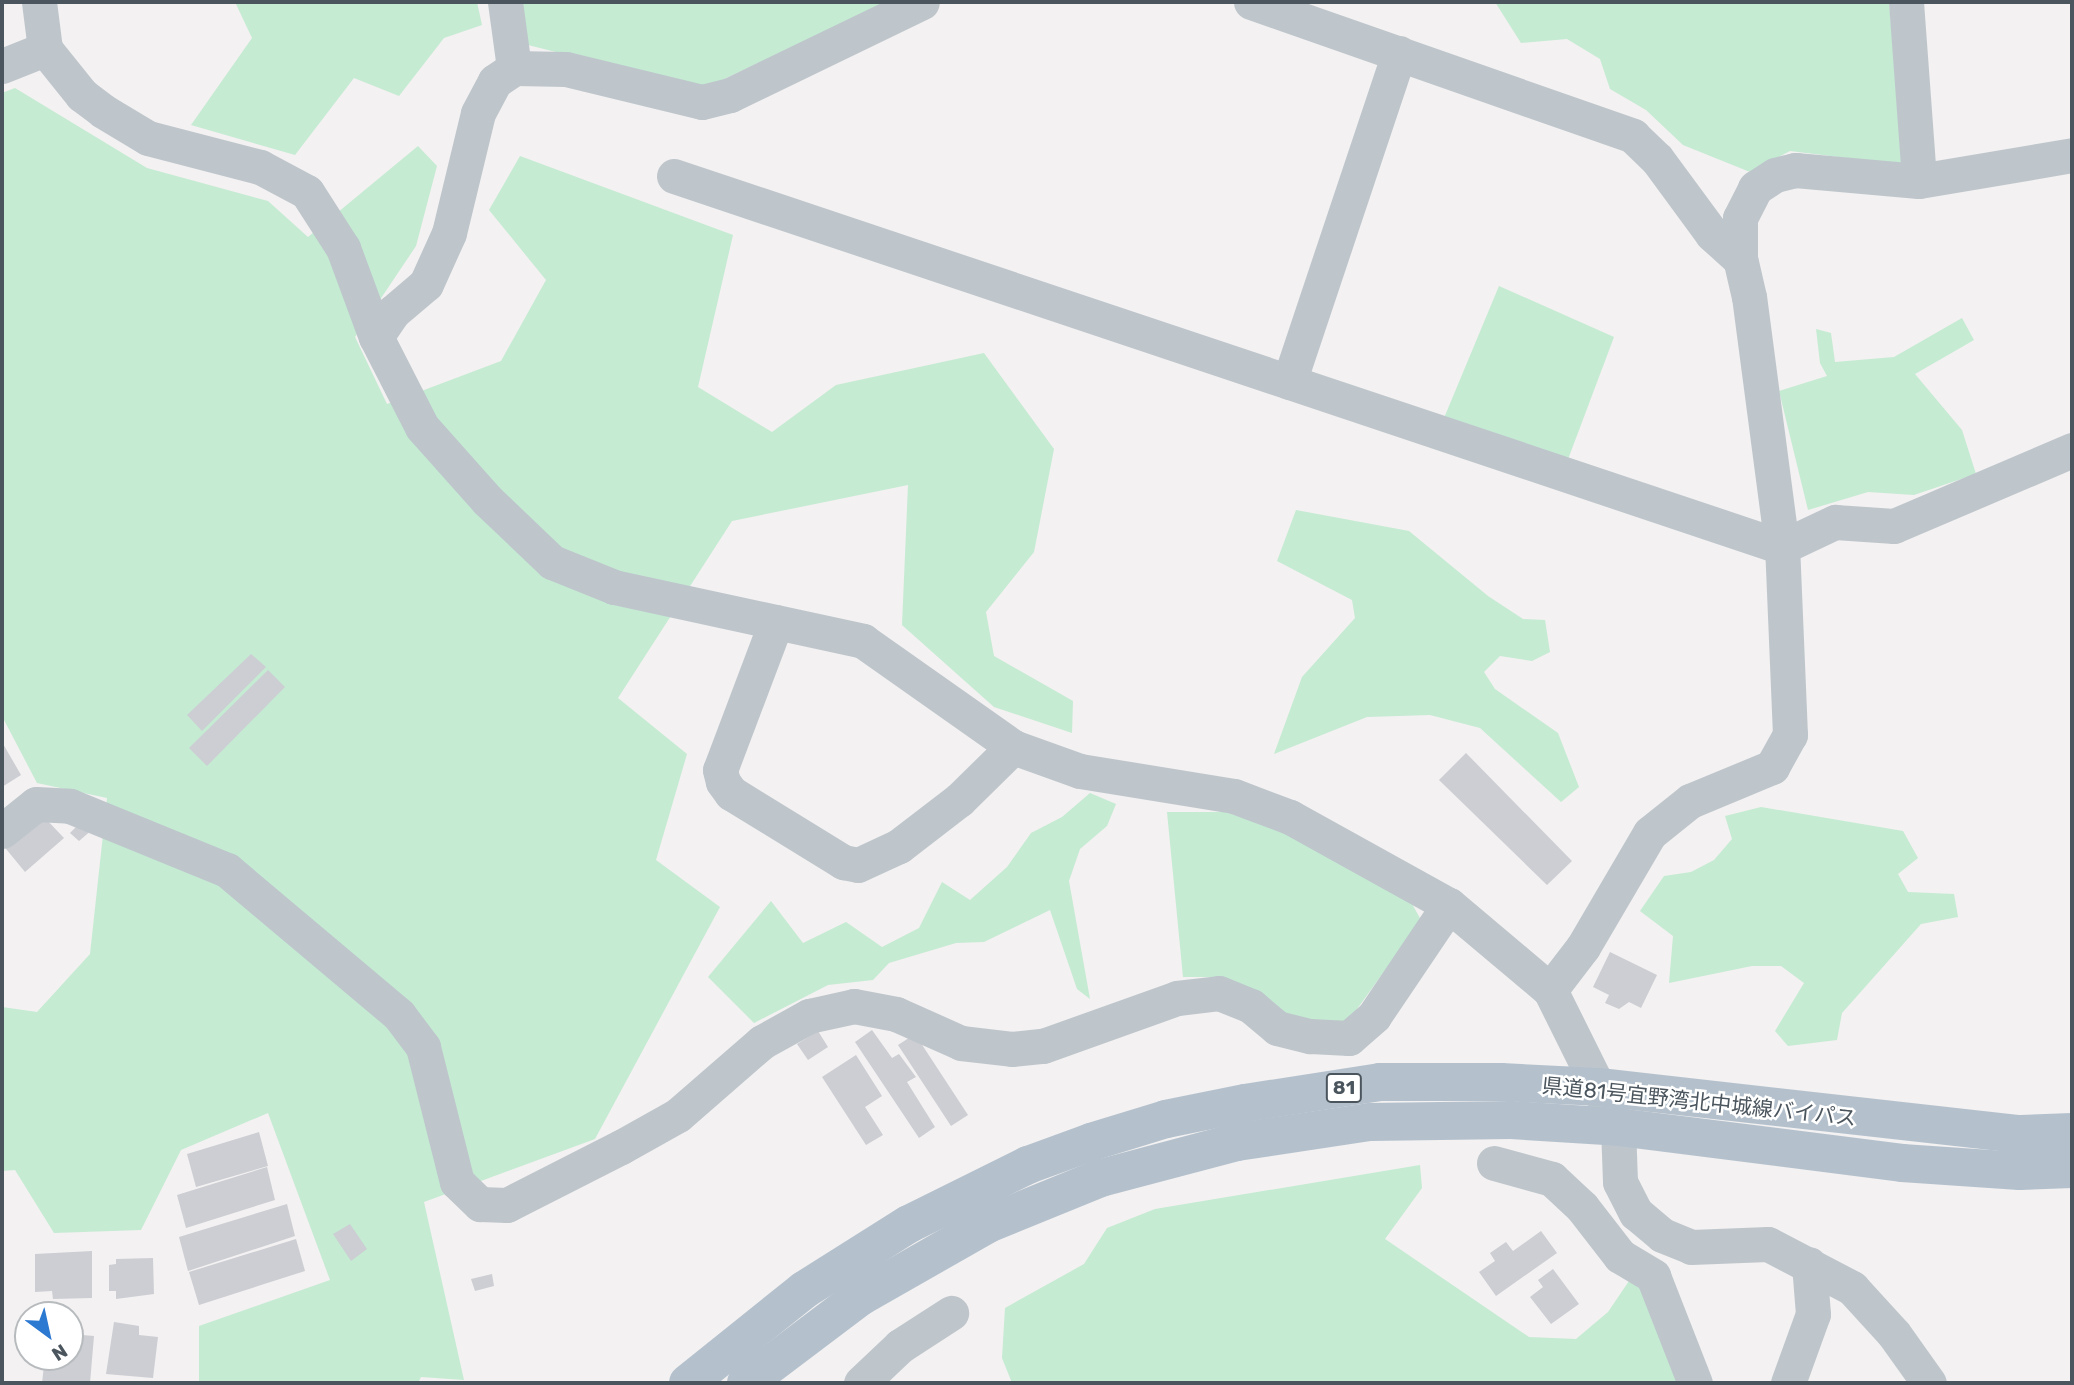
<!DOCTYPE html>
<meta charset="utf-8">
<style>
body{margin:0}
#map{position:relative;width:2074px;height:1385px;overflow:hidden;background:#f3f1f1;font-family:Rubik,"Noto Sans JP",sans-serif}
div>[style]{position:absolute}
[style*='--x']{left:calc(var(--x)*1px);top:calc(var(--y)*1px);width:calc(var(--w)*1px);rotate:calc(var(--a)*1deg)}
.green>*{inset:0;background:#c5ebd3}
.building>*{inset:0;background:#ccced3}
.minor>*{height:35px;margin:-17.5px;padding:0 17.5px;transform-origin:17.5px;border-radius:17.5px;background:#bec6cc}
.major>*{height:38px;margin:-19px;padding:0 19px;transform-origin:19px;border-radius:19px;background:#b4c1cd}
span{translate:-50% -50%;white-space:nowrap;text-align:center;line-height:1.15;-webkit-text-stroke:5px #fff;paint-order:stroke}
.shield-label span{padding:2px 5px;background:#fff;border:2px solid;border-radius:5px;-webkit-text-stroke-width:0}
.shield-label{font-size:19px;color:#4b555d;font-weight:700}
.street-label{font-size:21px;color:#4b555d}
.frame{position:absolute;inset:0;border:4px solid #4b555d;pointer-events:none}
.north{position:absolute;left:14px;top:1301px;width:70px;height:70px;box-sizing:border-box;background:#fff;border:2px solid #b7bbbe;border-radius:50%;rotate:147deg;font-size:19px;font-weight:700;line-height:28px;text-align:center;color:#4b555d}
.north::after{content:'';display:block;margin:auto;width:24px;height:32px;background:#2c79d2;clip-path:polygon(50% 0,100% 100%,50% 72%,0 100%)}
</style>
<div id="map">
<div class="green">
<div style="clip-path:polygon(235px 2px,477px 2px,482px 25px,444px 38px,399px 96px,354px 78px,295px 155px,191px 125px,252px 38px)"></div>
<div style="clip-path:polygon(516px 2px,888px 2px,703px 89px,520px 43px)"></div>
<div style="clip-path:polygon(1495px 2px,1889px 2px,1904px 165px,1790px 151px,1750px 172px,1683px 145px,1646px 110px,1610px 89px,1600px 59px,1567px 39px,1521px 43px)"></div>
<div style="clip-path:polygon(15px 88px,147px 168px,268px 201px,308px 237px,418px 146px,437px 166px,416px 246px,355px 337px,387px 404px,501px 361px,546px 280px,489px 210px,520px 156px,733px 235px,698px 387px,772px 432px,836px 385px,984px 353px,1054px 449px,1034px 552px,986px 612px,994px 656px,1073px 701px,1072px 733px,994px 707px,902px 625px,908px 485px,732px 521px,618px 698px,687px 754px,656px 860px,720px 907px,595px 1139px,424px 1202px,464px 1380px,421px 1377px,418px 1383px,199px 1383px,199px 1326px,330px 1280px,268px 1113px,181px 1150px,141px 1230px,54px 1233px,15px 1170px,2px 1171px,2px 1007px,37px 1012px,90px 954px,107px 798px,37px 783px,3px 718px,2px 93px)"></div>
<div style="clip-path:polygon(1499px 286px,1614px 337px,1567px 462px,1444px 418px)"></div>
<div style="clip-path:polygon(1962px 318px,1974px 340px,1915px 374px,1962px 430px,1976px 474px,1914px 495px,1868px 492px,1808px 510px,1779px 391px,1827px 376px,1820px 363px,1816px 329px,1831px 333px,1835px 362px,1894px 357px)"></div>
<div style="clip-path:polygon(1296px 510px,1409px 531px,1488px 596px,1523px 619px,1545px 620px,1550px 652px,1532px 661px,1500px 656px,1484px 672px,1495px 689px,1558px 733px,1579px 787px,1561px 802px,1480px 728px,1430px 715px,1367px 717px,1274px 754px,1302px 677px,1355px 618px,1352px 600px,1277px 561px)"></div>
<div style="clip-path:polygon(1090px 793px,1116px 804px,1107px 826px,1080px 849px,1069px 881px,1090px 999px,1077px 989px,1050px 910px,984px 942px,956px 943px,889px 963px,873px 980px,828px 985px,754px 1023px,708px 977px,771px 901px,803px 943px,846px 922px,882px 947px,919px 928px,942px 882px,970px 900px,1007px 867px,1031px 833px,1062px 817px)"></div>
<div style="clip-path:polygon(1761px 807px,1903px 831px,1918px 858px,1898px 874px,1908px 892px,1954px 894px,1958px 917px,1921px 924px,1842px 1013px,1837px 1040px,1788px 1046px,1775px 1031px,1804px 983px,1781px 966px,1752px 966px,1669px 983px,1673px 936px,1640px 911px,1664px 876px,1691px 872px,1714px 860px,1732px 839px,1725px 816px)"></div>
<div style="clip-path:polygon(1167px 812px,1225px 812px,1281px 830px,1411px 902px,1421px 920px,1342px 1030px,1307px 1028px,1209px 977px,1183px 977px)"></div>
<div style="clip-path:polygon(1420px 1165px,1422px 1188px,1385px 1239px,1529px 1337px,1576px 1339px,1608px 1312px,1629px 1281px,1647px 1293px,1683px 1383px,1012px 1383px,1002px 1358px,1005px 1308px,1084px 1264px,1107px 1228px,1155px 1209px)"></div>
</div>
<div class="building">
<div style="clip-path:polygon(251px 654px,266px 667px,202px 731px,187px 715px)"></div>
<div style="clip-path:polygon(268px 670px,285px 687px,207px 766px,189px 748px)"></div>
<div style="clip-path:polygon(2px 742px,21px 775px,2px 787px)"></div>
<div style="clip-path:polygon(1466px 753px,1572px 861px,1547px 885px,1439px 780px)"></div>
<div style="clip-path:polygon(43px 816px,64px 838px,25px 872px,2px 844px)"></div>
<div style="clip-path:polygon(84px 819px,93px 829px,79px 841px,70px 833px)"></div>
<div style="clip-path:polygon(1610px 952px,1657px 975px,1641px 1008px,1629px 1002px,1619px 1009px,1605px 1003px,1609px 995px,1593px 987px)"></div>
<div style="clip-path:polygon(872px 1030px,892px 1058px,899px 1054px,916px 1077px,907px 1082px,935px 1127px,919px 1138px,855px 1042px)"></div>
<div style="clip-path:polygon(818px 1031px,828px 1047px,808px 1060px,797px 1044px)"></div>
<div style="clip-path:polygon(915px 1034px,968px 1115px,951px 1126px,898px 1045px)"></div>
<div style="clip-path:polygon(856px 1055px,882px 1096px,865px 1107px,883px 1135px,866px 1145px,822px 1077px)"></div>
<div style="clip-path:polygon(259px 1132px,268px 1166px,196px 1187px,187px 1154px)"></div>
<div style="clip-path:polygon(267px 1167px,275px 1200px,186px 1228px,177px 1195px)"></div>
<div style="clip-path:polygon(287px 1204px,295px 1236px,188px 1271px,179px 1237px)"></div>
<div style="clip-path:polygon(350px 1224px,367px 1249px,351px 1261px,333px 1234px)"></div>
<div style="clip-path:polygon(1541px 1231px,1557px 1253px,1496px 1296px,1479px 1272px,1495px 1261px,1490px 1253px,1506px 1242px,1513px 1251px)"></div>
<div style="clip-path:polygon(296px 1239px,305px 1271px,199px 1305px,189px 1272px)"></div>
<div style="clip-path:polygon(92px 1251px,92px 1298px,53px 1299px,52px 1291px,35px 1292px,35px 1254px)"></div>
<div style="clip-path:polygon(153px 1258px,154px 1294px,116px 1299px,116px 1291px,109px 1291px,109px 1265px,116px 1264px,116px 1259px)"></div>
<div style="clip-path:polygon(1553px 1269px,1579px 1304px,1551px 1324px,1530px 1297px,1543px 1287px,1538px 1280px)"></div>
<div style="clip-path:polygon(492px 1274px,494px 1286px,475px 1291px,471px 1279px)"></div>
<div style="clip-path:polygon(114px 1322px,139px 1326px,139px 1335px,158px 1337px,153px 1378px,106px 1374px)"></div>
<div style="clip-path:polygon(70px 1334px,94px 1336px,90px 1383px,42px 1383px,45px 1357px,70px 1357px)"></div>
</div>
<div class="minor">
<div style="--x:39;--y:2;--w:47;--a:82.7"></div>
<div style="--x:45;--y:49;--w:59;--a:51.2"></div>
<div style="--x:82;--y:95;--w:26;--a:37"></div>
<div style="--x:103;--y:111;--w:52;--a:31"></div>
<div style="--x:148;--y:138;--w:116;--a:14.5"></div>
<div style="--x:260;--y:167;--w:53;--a:28"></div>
<div style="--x:307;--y:192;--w:67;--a:57.3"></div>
<div style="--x:343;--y:248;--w:95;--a:69.7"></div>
<div style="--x:376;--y:337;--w:101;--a:62.9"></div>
<div style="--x:422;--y:427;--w:98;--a:48.3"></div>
<div style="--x:487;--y:500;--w:90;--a:43.6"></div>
<div style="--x:552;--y:562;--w:67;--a:22"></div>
<div style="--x:614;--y:587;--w:255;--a:12.2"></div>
<div style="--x:863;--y:641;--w:184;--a:35.2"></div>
<div style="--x:1013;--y:747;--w:71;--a:19.7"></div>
<div style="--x:1080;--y:771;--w:156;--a:9.2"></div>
<div style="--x:1234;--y:796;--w:60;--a:20.6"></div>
<div style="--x:1290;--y:817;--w:182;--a:29"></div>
<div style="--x:1449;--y:905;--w:132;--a:40.1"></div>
<div style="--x:1550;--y:990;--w:153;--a:63.6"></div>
<div style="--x:1618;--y:1127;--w:55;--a:87.9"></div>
<div style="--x:1620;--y:1182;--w:35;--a:63"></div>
<div style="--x:1636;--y:1213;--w:34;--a:40"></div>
<div style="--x:1662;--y:1235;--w:31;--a:22"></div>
<div style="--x:1691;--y:1247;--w:77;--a:-2.2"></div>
<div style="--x:1768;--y:1244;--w:95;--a:27.6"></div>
<div style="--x:1852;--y:1288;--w:62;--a:47.6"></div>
<div style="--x:1894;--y:1334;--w:60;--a:54.5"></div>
<div style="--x:505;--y:2;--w:67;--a:82.2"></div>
<div style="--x:1251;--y:2;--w:405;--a:19.3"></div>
<div style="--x:1633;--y:136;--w:33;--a:44"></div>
<div style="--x:1657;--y:159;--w:93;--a:53.7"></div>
<div style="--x:1712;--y:234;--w:38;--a:42"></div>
<div style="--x:1906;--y:2;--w:179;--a:85.8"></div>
<div style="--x:2;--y:66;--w:46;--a:-21.6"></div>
<div style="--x:674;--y:176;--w:1168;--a:18.51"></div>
<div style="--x:1782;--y:547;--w:59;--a:-25.3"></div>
<div style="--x:1835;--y:522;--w:59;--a:3.9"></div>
<div style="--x:1894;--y:526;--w:194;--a:-23.1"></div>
<div style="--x:376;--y:337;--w:30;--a:-56"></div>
<div style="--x:393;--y:312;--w:43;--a:-40.3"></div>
<div style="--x:426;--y:284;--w:56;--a:-65.7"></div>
<div style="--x:449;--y:233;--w:123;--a:-76.4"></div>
<div style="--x:478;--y:113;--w:36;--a:-62"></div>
<div style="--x:495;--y:81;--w:23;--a:-34"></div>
<div style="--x:514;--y:68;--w:52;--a:1.1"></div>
<div style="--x:566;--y:69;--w:140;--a:13.6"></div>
<div style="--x:702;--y:102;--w:29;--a:-14"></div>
<div style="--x:730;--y:95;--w:213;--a:-25.8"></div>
<div style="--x:1289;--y:382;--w:347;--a:-71.5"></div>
<div style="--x:776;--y:622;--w:158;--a:110.7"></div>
<div style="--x:720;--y:770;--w:12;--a:76"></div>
<div style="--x:723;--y:782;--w:14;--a:54"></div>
<div style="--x:731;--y:793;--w:132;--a:31.6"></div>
<div style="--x:843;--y:862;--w:15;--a:11"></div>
<div style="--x:858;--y:865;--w:45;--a:-24.9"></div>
<div style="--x:899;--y:846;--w:76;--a:-37.5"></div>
<div style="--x:959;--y:800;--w:76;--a:-44.5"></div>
<div style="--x:2;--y:831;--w:43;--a:-38.5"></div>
<div style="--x:36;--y:804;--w:34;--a:3"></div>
<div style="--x:70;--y:806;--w:170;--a:22.2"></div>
<div style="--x:227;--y:870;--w:225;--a:40.1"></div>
<div style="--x:399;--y:1015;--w:40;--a:53"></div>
<div style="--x:423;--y:1047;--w:139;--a:75.9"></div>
<div style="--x:457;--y:1182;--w:32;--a:44"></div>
<div style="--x:480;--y:1204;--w:27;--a:2"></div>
<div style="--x:507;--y:1205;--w:128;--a:-27"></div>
<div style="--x:621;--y:1147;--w:65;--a:-29.3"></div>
<div style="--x:678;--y:1115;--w:111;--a:-41"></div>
<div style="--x:762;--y:1042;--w:54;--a:-29"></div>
<div style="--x:809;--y:1016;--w:46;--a:-12.5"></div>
<div style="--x:854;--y:1006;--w:43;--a:10.8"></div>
<div style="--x:896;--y:1014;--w:71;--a:24"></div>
<div style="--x:961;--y:1043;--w:51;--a:6.7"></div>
<div style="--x:1012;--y:1049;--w:31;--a:-6"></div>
<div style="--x:1043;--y:1046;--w:142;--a:-19.7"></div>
<div style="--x:1177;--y:998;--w:42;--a:-6.8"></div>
<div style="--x:1219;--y:993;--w:35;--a:22"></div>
<div style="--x:1251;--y:1006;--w:34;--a:40"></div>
<div style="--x:1277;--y:1028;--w:34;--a:14"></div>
<div style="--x:1310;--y:1036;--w:39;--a:3"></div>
<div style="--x:1349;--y:1038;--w:33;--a:-41"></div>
<div style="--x:1374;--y:1016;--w:134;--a:-56"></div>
<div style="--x:1550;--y:990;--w:54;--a:-52.5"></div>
<div style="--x:1583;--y:947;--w:132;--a:-59.6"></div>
<div style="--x:1650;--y:833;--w:51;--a:-38.7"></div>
<div style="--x:1690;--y:801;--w:89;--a:-22.5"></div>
<div style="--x:1772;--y:767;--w:37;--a:-61"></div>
<div style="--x:1790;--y:735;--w:188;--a:-92.4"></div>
<div style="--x:1782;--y:547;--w:252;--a:-97.5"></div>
<div style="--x:1749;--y:297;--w:39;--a:-103"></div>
<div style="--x:1740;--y:259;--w:41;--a:-90"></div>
<div style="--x:1740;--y:218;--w:34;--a:-63"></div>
<div style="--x:1755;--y:188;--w:24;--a:-33"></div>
<div style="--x:1775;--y:175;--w:21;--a:-14"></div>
<div style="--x:1795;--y:170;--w:124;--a:5.1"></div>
<div style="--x:1919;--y:181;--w:155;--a:-9.6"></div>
<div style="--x:1494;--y:1163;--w:60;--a:15.4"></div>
<div style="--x:1552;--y:1179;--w:41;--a:43"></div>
<div style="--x:1582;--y:1207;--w:62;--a:52.2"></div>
<div style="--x:1620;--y:1256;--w:39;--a:31"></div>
<div style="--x:1653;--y:1276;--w:115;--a:68.6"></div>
<div style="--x:861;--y:1383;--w:54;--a:-43.5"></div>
<div style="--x:900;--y:1346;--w:61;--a:-32.9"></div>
<div style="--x:1788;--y:1383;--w:73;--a:-70.1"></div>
<div style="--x:1813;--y:1314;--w:50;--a:-94.6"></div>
</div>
<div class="major">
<div style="--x:688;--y:1383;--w:149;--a:-38.7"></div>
<div style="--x:804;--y:1290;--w:124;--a:-32.2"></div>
<div style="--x:909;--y:1224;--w:133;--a:-26.4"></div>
<div style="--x:1028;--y:1165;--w:67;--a:-20.1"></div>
<div style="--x:1091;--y:1142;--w:78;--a:-17"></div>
<div style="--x:1166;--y:1119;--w:81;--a:-11.4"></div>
<div style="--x:1245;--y:1103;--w:137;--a:-8.8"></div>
<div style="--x:1380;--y:1082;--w:121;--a:0"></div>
<div style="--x:1501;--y:1082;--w:98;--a:2.9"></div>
<div style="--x:1599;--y:1087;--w:425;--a:6.4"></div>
<div style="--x:2021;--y:1134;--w:51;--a:-2.2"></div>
<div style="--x:746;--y:1383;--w:143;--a:-37"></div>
<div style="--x:860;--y:1297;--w:147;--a:-29.7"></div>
<div style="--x:988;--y:1224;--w:122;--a:-22.2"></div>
<div style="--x:1101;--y:1178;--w:141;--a:-14.8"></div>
<div style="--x:1237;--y:1142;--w:134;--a:-8.6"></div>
<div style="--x:1370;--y:1122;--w:141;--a:-0.8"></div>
<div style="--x:1511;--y:1120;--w:107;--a:3.7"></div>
<div style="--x:1618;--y:1127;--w:286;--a:7.2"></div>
<div style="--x:1902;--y:1163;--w:118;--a:3.9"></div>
<div style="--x:2020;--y:1171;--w:52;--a:-2.2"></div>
</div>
<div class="shield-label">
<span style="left:1344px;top:1088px">81</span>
</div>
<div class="street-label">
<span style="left:1699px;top:1102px;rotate:6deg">県道81号宜野湾北中城線バイパス</span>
</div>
<div class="frame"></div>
<div class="north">N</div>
</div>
